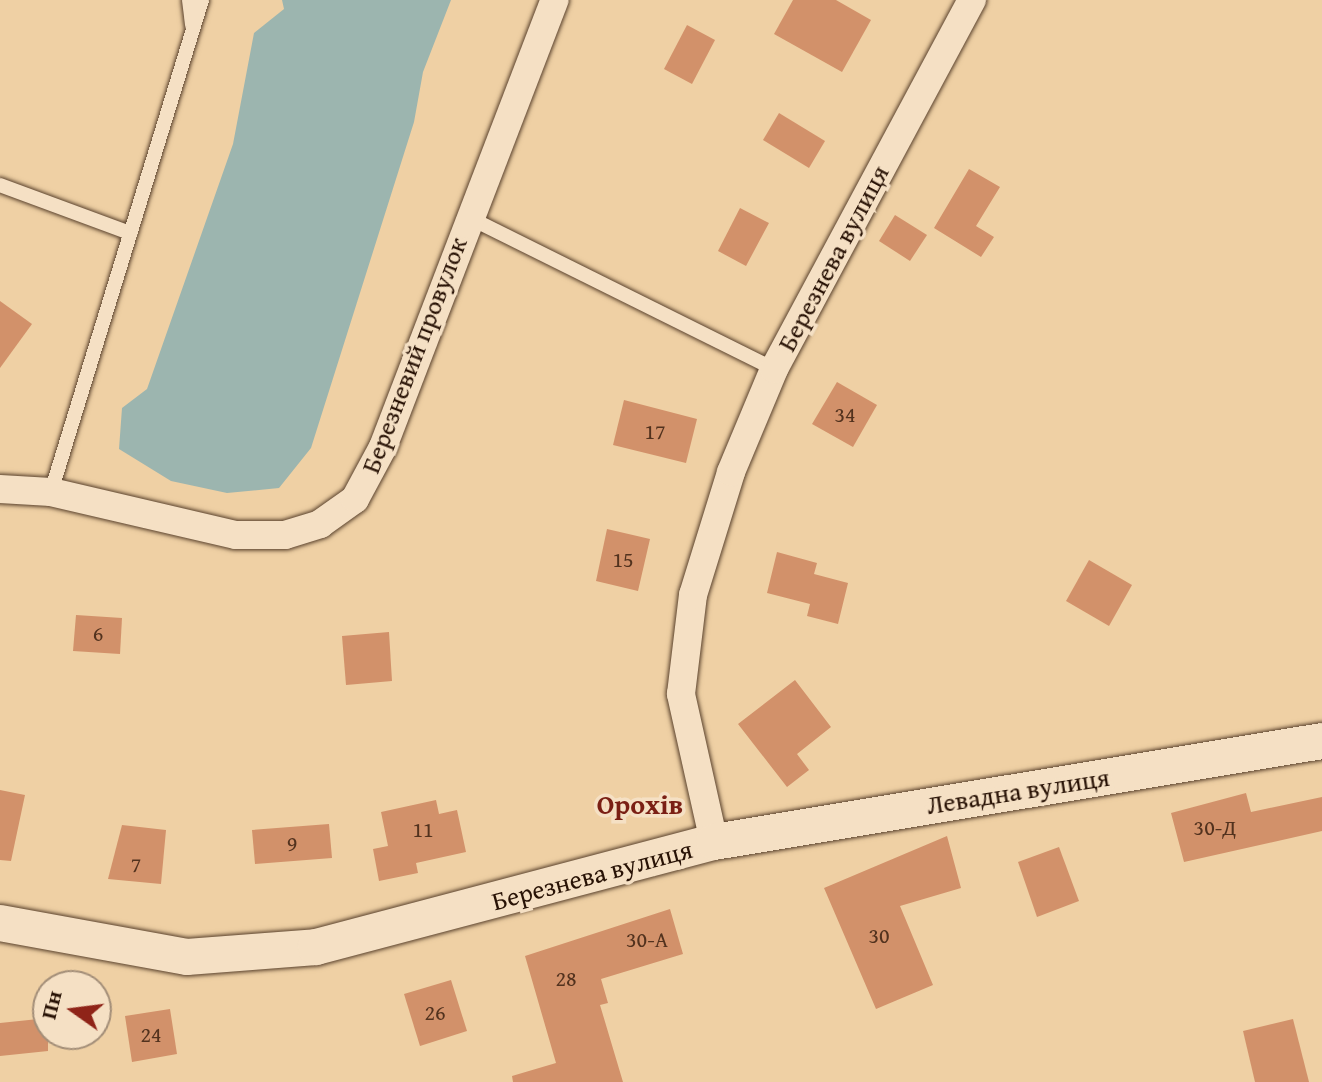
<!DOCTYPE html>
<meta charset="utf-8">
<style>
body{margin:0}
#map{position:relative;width:1322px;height:1082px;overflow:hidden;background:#efd0a4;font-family:"Gentium Book Plus",serif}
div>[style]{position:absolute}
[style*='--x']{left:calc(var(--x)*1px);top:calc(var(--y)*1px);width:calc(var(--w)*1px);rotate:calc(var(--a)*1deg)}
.water>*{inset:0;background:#9cb5af}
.building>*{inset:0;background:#d2916a}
.roads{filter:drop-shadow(0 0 2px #5a422d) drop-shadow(0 0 2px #5a422d)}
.service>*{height:14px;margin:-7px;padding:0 7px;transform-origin:7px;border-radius:7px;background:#f5e0c4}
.minor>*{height:28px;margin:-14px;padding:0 14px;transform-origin:14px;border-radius:14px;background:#f5e0c4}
.tertiary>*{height:36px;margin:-18px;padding:0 18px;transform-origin:18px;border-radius:18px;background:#f5e0c4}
span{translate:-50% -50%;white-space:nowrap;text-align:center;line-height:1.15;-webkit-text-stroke:7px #f5e0c4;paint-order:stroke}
.number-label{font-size:22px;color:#52321e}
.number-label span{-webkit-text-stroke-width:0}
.street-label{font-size:26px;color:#281205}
.neighbourhood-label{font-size:28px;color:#7a1f14;font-weight:700}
.north{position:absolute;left:32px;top:970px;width:80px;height:80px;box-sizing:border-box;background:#f5e0c4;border:2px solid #a38e78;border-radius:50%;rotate:284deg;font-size:22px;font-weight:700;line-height:32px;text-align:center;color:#281205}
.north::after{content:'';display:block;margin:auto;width:28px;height:36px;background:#8f2418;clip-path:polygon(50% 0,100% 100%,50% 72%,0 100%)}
</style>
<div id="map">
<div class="water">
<div style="clip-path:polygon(282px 0,451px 0,423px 72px,414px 122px,311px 448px,279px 488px,227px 493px,171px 481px,119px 449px,122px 408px,147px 389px,233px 144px,254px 33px,284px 9px)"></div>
</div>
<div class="building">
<div style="clip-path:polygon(793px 0,836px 0,871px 20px,842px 72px,774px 34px)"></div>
<div style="clip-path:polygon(687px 25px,715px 40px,692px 84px,664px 69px)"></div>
<div style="clip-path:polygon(779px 113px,825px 141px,809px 168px,763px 140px)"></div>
<div style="clip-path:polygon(969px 169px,1000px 187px,976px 226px,994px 237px,981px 257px,934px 228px)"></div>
<div style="clip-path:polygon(740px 208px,769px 223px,746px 266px,718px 251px)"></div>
<div style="clip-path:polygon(895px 215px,927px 235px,910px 261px,879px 241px)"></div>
<div style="clip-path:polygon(0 301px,32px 324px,0 368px)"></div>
<div style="clip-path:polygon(837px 382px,877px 405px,853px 447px,812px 424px)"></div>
<div style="clip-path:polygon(624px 400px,697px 419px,686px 463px,613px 445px)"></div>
<div style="clip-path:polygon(607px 529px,650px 539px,638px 591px,596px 581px)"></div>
<div style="clip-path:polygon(777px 552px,817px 563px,814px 574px,848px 583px,838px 624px,807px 616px,810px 604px,767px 593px)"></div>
<div style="clip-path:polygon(1089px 560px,1132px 585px,1109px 626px,1066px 601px)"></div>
<div style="clip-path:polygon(76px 615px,122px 618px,120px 654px,73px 651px)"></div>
<div style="clip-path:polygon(389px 632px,392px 681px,346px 685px,342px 636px)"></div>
<div style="clip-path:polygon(795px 680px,831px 727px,797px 754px,809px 770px,787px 787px,738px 724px)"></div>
<div style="clip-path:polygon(0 790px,25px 795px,11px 861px,0 860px)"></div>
<div style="clip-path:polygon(1246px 793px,1251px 812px,1322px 797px,1322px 831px,1184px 862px,1171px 813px)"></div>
<div style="clip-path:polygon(436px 800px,439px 814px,457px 810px,466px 852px,416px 863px,418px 873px,379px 881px,373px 849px,388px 846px,381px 812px)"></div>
<div style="clip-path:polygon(329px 824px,332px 858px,255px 864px,252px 830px)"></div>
<div style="clip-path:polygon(122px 825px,166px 830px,161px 884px,108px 879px)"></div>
<div style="clip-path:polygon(947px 836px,961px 888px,900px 906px,933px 985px,876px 1009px,824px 888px)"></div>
<div style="clip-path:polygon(1059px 847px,1079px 901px,1037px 917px,1018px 862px)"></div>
<div style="clip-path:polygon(670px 909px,683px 954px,601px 979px,608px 1003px,600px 1005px,623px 1082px,513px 1082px,512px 1076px,556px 1063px,525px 956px)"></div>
<div style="clip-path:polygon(451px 980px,467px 1031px,420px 1046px,404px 994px)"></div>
<div style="clip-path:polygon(170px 1009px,177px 1054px,132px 1062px,125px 1016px)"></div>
<div style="clip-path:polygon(48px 1018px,48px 1051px,0 1056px,0 1023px)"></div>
<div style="clip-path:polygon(1293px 1019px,1309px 1082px,1255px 1082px,1243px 1031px)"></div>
</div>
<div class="roads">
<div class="service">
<div style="--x:189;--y:0;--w:25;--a:83"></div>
<div style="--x:0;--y:185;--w:139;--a:20.3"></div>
<div style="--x:468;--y:217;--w:342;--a:26.4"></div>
<div style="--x:51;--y:492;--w:515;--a:-72.94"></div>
</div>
<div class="minor">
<div style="--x:0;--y:489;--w:51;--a:3.4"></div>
<div style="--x:51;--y:492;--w:190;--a:13.1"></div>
<div style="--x:236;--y:535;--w:49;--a:0"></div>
<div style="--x:285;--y:535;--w:37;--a:-17"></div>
<div style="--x:320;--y:524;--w:43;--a:-35.5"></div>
<div style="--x:355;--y:499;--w:59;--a:-61.7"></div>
<div style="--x:383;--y:447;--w:479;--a:-69"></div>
<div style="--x:714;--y:842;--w:152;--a:-102.6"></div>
<div style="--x:681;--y:694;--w:100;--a:-83.1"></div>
<div style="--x:693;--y:595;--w:129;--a:-72.8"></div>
<div style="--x:731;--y:472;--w:112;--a:-67.3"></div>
<div style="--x:774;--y:369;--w:419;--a:-61.8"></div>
</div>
<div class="tertiary">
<div style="--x:0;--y:923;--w:190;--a:10.3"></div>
<div style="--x:187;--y:957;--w:129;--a:-4.4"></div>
<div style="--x:316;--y:947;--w:412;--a:-14.8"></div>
<div style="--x:714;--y:842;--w:616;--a:-9.43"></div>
</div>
</div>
<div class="number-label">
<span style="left:845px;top:415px">34</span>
<span style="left:655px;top:432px">17</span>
<span style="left:623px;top:560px">15</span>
<span style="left:98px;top:634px">6</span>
<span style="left:1215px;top:828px">30-Д</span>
<span style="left:423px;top:830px">11</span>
<span style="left:292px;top:844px">9</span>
<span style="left:136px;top:865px">7</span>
<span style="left:879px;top:936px">30</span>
<span style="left:647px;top:940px">30-А</span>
<span style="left:566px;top:979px">28</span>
<span style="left:435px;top:1013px">26</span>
<span style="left:151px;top:1035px">24</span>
</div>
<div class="street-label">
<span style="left:833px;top:258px;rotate:-62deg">Березнева вулиця</span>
<span style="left:414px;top:355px;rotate:-69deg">Березневий провулок</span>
<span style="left:1018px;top:791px;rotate:-9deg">Левадна вулиця</span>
<span style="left:592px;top:875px;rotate:-15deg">Березнева вулиця</span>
</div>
<div class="neighbourhood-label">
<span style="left:640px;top:804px">Орохів</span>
</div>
<div class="north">Пн</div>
</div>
